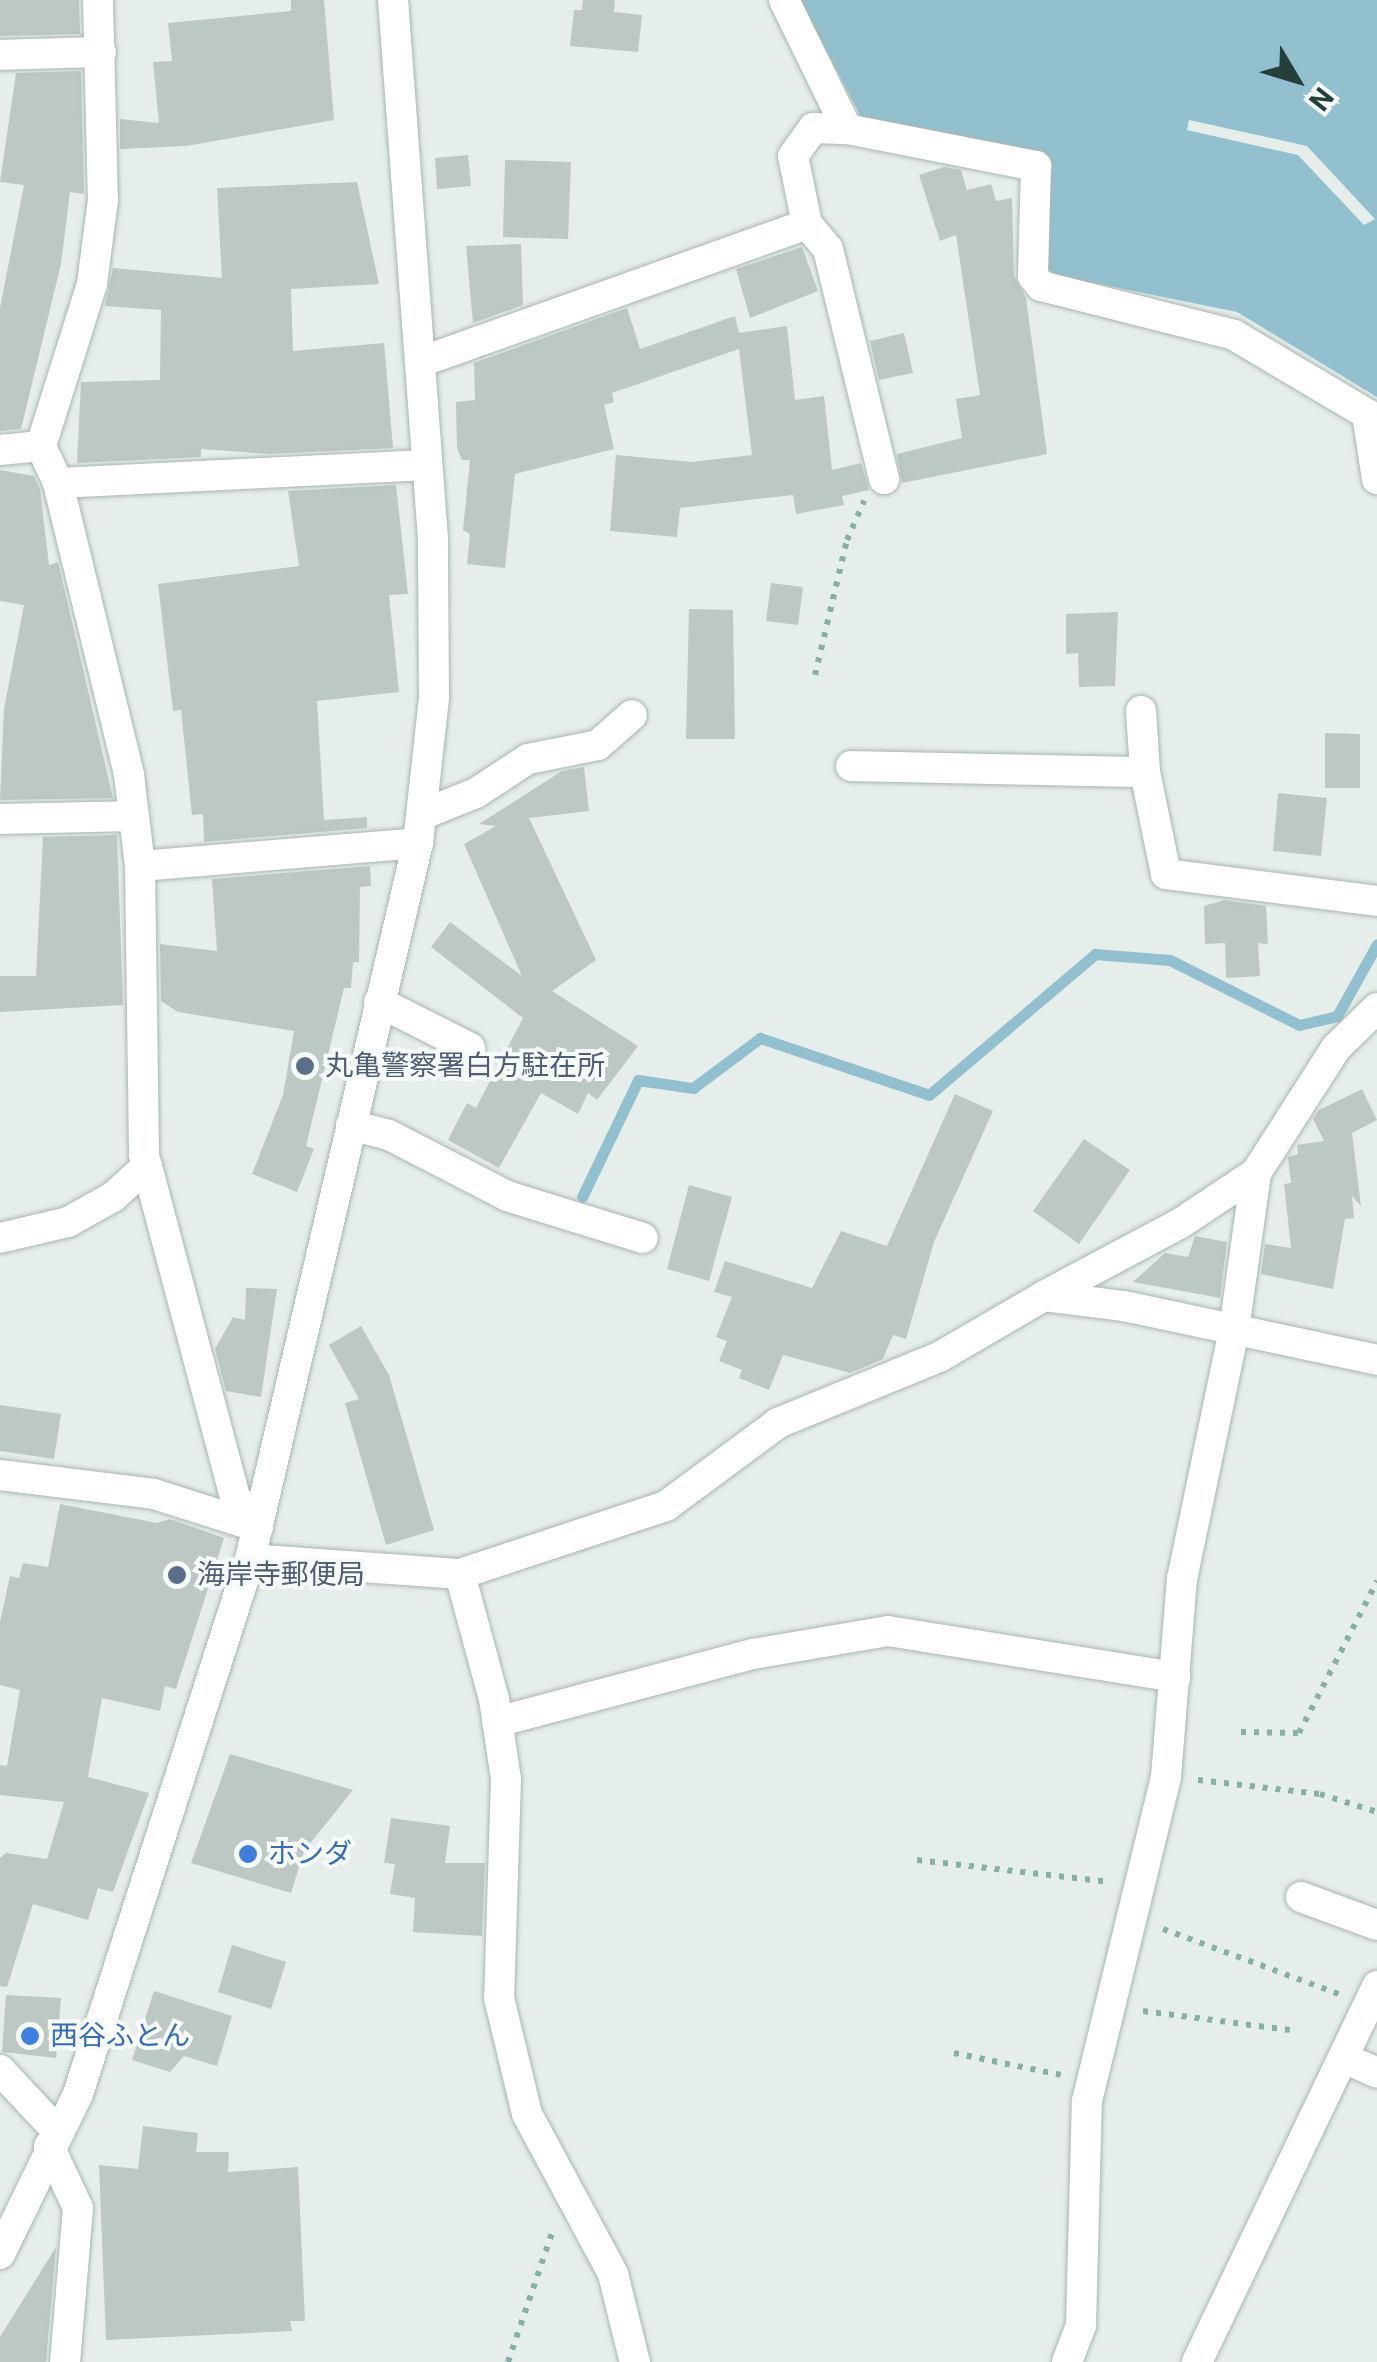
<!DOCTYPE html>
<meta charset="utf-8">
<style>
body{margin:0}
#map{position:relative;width:1377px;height:2362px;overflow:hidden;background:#e5eeeb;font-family:Roboto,"Noto Sans JP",sans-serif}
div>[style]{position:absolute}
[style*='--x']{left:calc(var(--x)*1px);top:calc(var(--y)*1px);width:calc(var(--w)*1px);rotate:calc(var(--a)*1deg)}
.water>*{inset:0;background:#92c0cf}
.stream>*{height:11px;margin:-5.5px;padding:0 5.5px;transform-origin:5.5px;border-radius:5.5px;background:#92c0cf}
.building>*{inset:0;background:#bbc8c4}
.path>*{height:6px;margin-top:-3px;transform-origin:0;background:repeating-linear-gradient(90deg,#88afa6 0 5px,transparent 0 13px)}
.roads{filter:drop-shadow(0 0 2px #a8b6b2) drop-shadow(0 0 2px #a8b6b2)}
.minor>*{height:30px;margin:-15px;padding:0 15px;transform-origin:15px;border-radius:15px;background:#fff}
.dots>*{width:28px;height:28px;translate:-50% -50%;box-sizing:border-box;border:5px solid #f6faf8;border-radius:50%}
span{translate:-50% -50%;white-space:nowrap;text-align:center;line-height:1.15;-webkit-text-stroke:8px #f6faf8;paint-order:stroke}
.service-label{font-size:28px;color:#4e5e75}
.left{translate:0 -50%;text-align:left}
.shop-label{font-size:28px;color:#366cbe}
.north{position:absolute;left:1247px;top:30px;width:100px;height:100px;-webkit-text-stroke:8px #f6faf8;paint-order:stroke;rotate:128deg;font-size:28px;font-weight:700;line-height:40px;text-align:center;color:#253f3a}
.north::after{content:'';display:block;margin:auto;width:35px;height:45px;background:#253f3a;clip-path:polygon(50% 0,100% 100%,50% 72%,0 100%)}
</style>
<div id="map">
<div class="water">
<div style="clip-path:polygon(evenodd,800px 0,1377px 0,1377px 397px,1237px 312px,1055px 275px,1048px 269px,1048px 162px,871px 124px,860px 115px,800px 0,1189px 120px,1307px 146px,1375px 219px,1364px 225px,1298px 155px,1187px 130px,1189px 120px)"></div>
</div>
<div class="stream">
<div style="--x:582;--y:1197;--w:130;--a:-64.4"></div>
<div style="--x:638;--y:1080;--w:56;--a:8.3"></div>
<div style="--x:693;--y:1088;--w:84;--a:-36.7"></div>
<div style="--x:760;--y:1038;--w:178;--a:18.6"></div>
<div style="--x:929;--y:1095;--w:218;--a:-40.3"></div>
<div style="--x:1095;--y:954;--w:75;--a:4.6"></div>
<div style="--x:1170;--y:960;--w:144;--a:26.7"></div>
<div style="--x:1299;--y:1025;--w:39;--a:-13"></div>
<div style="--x:1337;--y:1016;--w:82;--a:-60.9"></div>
</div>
<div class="building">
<div style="clip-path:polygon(0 0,79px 0,80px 34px,0 36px)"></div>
<div style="clip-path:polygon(291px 0,324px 0,334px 120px,186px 146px,120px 149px,120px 119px,159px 123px,153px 62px,172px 61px,168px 23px,291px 11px)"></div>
<div style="clip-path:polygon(583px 0,615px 0,614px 12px,642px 15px,638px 52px,570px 46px,574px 10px,582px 10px)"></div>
<div style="clip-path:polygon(81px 71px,84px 194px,70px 192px,61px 264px,21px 429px,0 431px,0 308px,24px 185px,0 182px,16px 73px)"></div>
<div style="clip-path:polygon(468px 155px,471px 186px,437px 189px,435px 158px)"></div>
<div style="clip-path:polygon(505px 160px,571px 162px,568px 239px,503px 237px)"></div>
<div style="clip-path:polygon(944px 167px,961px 170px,967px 190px,991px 184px,996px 201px,1012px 198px,1014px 276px,1026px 298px,1047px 454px,902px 483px,897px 454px,962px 438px,956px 399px,980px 395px,956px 235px,940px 241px,919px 175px)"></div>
<div style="clip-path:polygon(357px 182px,379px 284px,291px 289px,293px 351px,384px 343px,393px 448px,268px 454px,201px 449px,201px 457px,77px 463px,81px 382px,160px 380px,161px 310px,105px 306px,113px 268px,222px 278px,217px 188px)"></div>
<div style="clip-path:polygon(521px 244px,523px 305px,473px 323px,466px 246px)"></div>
<div style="clip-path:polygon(802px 247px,818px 291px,750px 318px,736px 269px)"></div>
<div style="clip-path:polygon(627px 308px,640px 349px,735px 316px,739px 333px,787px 326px,795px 400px,824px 396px,832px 470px,861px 463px,869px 490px,842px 496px,844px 505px,796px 514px,793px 495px,680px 508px,677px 537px,610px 531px,616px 455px,692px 462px,752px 455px,739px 349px,612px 393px,614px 402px,604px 405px,614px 449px,515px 474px,505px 568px,467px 564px,470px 534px,463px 530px,470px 460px,462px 460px,457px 448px,456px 402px,475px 400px,474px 363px)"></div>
<div style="clip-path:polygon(904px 333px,913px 373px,879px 380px,870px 341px)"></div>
<div style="clip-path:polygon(0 470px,34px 476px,40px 489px,49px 565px,58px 562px,113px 798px,0 800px,4px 709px,24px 605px,0 601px)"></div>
<div style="clip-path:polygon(396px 485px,408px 594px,389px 595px,399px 692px,317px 701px,324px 820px,367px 817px,367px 828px,204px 842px,203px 814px,192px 815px,181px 710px,173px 711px,158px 584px,299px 566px,288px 491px)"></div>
<div style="clip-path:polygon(771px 583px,803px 587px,798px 625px,766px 621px)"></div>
<div style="clip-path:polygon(689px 609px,733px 610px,735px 739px,686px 739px)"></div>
<div style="clip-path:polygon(1118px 612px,1115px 686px,1079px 687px,1078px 653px,1066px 654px,1066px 614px)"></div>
<div style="clip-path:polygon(1325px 733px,1360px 734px,1360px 788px,1325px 788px)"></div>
<div style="clip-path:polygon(584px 767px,589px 811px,529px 818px,596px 960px,552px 991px,638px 1046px,597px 1100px,588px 1093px,578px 1114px,541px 1093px,499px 1168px,448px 1140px,467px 1103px,476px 1108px,523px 1018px,431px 947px,450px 922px,522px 976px,464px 844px,496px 826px,479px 824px,562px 771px)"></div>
<div style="clip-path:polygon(1278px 793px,1327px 798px,1321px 856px,1273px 851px)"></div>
<div style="clip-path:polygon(117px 835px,123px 1005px,0 1012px,0 976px,36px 976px,43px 837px)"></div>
<div style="clip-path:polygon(370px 866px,371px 886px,360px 887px,359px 962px,353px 962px,351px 988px,344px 988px,306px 1146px,314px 1149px,297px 1192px,252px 1174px,283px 1095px,294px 1031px,178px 1012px,161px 1001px,160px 944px,217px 951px,212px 879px)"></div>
<div style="clip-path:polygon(1224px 900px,1266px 906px,1268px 944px,1258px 943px,1260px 976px,1226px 978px,1225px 943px,1205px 944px,1204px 906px)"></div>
<div style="clip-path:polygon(1362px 1089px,1377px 1120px,1352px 1133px,1361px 1206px,1352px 1196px,1354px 1218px,1345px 1219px,1333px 1289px,1261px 1274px,1265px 1244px,1291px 1248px,1284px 1184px,1291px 1183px,1288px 1157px,1298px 1154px,1297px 1145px,1324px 1141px,1313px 1119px,1319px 1110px)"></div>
<div style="clip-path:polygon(955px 1094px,993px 1111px,934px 1242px,906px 1339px,893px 1335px,883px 1359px,850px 1373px,783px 1355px,769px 1390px,739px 1378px,742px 1370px,719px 1361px,727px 1341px,716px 1337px,732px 1297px,714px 1292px,725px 1261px,812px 1288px,841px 1231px,887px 1246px)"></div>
<div style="clip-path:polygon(1084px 1139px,1130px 1170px,1079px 1244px,1033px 1211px)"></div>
<div style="clip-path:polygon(689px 1185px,732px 1197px,709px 1281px,667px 1269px)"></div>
<div style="clip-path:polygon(1195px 1236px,1227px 1242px,1220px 1298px,1133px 1282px,1165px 1253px,1188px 1257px)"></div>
<div style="clip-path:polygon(246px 1288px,277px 1289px,261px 1397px,226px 1391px,215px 1349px,233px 1317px,245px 1320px)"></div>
<div style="clip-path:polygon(361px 1326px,389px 1375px,434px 1530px,386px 1545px,345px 1403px,359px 1399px,329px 1345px)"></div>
<div style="clip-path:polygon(0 1405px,61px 1414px,54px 1459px,0 1451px)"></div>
<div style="clip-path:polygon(60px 1504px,157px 1523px,170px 1519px,224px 1538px,176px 1689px,165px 1686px,160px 1711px,102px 1698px,88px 1777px,149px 1793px,113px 1892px,98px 1888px,88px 1920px,33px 1904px,7px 1987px,0 1986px,0 1858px,6px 1853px,47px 1859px,64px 1802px,0 1795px,0 1765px,7px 1766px,20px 1690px,0 1685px,0 1622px,10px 1576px,19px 1578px,23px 1563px,48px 1567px)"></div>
<div style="clip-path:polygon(230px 1754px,353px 1790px,304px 1851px,291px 1893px,191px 1863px)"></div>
<div style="clip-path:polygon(391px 1818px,450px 1826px,445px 1863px,485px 1863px,482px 1936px,413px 1932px,415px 1898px,390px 1894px,395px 1864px,384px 1863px)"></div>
<div style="clip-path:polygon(232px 1945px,286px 1962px,271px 2009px,218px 1992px)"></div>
<div style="clip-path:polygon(154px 1991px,232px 2016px,217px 2066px,184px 2056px,170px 2072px,132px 2060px)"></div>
<div style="clip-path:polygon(6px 1995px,61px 1998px,56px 2058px,2px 2052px)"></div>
<div style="clip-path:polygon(143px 2126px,198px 2133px,196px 2152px,229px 2152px,228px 2172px,298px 2167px,305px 2321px,290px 2321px,292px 2331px,106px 2340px,99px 2165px,138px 2169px)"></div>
<div style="clip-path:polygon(56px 2247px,46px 2362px,0 2362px,0 2337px)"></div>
</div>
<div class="path">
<div style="--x:815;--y:675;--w:139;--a:-76.7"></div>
<div style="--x:847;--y:540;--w:43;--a:-66.4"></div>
<div style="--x:1241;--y:1732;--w:58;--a:1"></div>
<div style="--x:1299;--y:1733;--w:171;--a:-62.8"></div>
<div style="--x:1198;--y:1780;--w:123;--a:6.5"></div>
<div style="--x:1320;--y:1794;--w:60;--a:17.5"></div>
<div style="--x:917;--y:1860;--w:194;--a:6.5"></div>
<div style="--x:1163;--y:1929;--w:188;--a:20.3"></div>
<div style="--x:1143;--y:2011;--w:148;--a:7.4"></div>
<div style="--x:954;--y:2053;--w:109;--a:11.6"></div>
<div style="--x:508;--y:2362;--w:136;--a:-71.2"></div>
</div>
<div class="roads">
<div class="minor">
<div style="--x:98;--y:0;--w:200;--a:88.6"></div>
<div style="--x:103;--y:200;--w:85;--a:97.5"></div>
<div style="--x:92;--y:284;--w:170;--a:107.5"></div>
<div style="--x:41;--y:446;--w:41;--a:65.3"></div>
<div style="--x:58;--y:483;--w:301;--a:76.3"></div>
<div style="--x:129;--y:775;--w:92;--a:83.1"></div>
<div style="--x:140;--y:866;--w:289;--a:89.2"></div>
<div style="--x:144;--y:1155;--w:354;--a:75.1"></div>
<div style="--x:235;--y:1497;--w:38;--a:53"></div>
<div style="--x:0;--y:55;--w:101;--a:-1.7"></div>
<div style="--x:847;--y:129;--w:193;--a:11.1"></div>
<div style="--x:1036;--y:166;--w:110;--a:91.6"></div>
<div style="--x:1033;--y:276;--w:13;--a:51"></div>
<div style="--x:1041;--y:286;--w:199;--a:14.2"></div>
<div style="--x:1234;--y:335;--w:155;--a:30.7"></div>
<div style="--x:1367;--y:414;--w:66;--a:81.3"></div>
<div style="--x:807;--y:224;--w:33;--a:50"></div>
<div style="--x:828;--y:249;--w:237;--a:76.3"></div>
<div style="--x:420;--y:362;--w:411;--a:-19.6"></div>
<div style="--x:807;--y:224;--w:69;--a:-101.6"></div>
<div style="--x:793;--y:156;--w:34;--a:-54"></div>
<div style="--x:813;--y:128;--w:34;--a:2"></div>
<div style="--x:847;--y:129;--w:144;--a:-116"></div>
<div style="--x:0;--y:450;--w:41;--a:-5.6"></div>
<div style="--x:58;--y:483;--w:369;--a:-2.8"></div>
<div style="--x:1141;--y:711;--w:61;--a:86.2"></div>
<div style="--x:1145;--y:772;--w:104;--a:78.4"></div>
<div style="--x:1166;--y:874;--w:213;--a:7.3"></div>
<div style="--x:851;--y:766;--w:294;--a:1.2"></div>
<div style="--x:421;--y:815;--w:59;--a:-21.8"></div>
<div style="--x:476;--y:793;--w:62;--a:-33.2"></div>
<div style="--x:528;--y:759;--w:71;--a:-11.3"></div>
<div style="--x:598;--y:745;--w:45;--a:-41.4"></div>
<div style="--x:0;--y:819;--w:133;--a:-1.3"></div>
<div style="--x:140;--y:866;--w:279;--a:-4.7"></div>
<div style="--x:379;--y:1002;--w:102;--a:26.8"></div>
<div style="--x:351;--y:1125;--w:39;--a:15"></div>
<div style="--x:389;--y:1135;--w:133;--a:27.3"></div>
<div style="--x:507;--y:1196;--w:142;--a:17.2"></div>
<div style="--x:0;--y:1238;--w:70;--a:-13.2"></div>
<div style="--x:68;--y:1222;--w:51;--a:-29.1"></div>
<div style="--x:113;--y:1197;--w:46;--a:-42.4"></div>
<div style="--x:1044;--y:1296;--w:155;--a:-28.1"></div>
<div style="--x:1181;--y:1223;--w:90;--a:-33.7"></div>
<div style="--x:1256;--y:1173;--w:148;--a:-57.4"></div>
<div style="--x:1336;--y:1048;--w:57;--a:-44.3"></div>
<div style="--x:0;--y:1475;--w:155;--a:7"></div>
<div style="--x:154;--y:1494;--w:109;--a:17.6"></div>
<div style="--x:250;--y:1559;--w:211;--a:4.1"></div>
<div style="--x:460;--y:1574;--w:217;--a:-18.3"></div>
<div style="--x:666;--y:1506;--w:139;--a:-36.5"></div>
<div style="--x:778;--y:1423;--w:176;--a:-22.3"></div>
<div style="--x:941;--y:1356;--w:119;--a:-30.2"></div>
<div style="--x:1044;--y:1296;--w:81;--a:7.1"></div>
<div style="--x:1124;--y:1306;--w:259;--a:12"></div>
<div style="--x:460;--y:1574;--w:130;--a:74.8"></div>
<div style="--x:494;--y:1699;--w:81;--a:81.5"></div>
<div style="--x:506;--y:1779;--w:219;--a:91.8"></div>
<div style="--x:499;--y:1998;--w:119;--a:76.4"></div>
<div style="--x:527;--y:2114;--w:182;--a:61.7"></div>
<div style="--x:613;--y:2274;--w:91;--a:76"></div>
<div style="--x:497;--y:1722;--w:265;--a:-14.9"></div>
<div style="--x:753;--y:1654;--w:137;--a:-9.7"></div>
<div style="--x:888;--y:1631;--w:291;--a:9.1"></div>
<div style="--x:1301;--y:1897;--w:81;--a:20.2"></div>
<div style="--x:1344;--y:2058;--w:36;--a:24"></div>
<div style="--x:0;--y:2070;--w:83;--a:46.9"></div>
<div style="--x:49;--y:2146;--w:68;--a:64.9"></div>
<div style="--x:78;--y:2208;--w:155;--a:94.8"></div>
<div style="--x:0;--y:2254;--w:178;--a:-64"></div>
<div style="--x:78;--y:2094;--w:562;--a:-72.18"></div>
<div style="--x:250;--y:1559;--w:735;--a:-76.8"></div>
<div style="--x:418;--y:843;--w:147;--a:-83.7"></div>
<div style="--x:434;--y:697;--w:158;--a:-90.4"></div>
<div style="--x:433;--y:539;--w:540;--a:-94.24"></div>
<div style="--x:1067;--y:2362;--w:40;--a:-69"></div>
<div style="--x:1081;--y:2325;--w:224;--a:-88.5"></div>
<div style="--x:1087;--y:2101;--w:333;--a:-76.3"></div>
<div style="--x:1166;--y:1777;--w:199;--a:-85.4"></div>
<div style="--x:1182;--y:1579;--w:254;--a:-78.2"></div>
<div style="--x:1234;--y:1330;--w:159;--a:-82"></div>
<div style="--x:1197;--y:2362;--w:417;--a:-64.4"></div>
</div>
</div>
<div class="dots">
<div style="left:305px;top:1066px;background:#5c6f8a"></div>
<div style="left:177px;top:1575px;background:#5c6f8a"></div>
<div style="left:248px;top:1854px;background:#3f7fe0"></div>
<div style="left:30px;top:2036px;background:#3f7fe0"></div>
</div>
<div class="service-label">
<span class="left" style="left:325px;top:1066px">丸亀警察署白方駐在所</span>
<span class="left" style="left:197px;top:1575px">海岸寺郵便局</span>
</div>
<div class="shop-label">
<span class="left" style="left:268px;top:1854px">ホンダ</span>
<span class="left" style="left:50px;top:2036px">西谷ふとん</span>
</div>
<div class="north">N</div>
</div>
